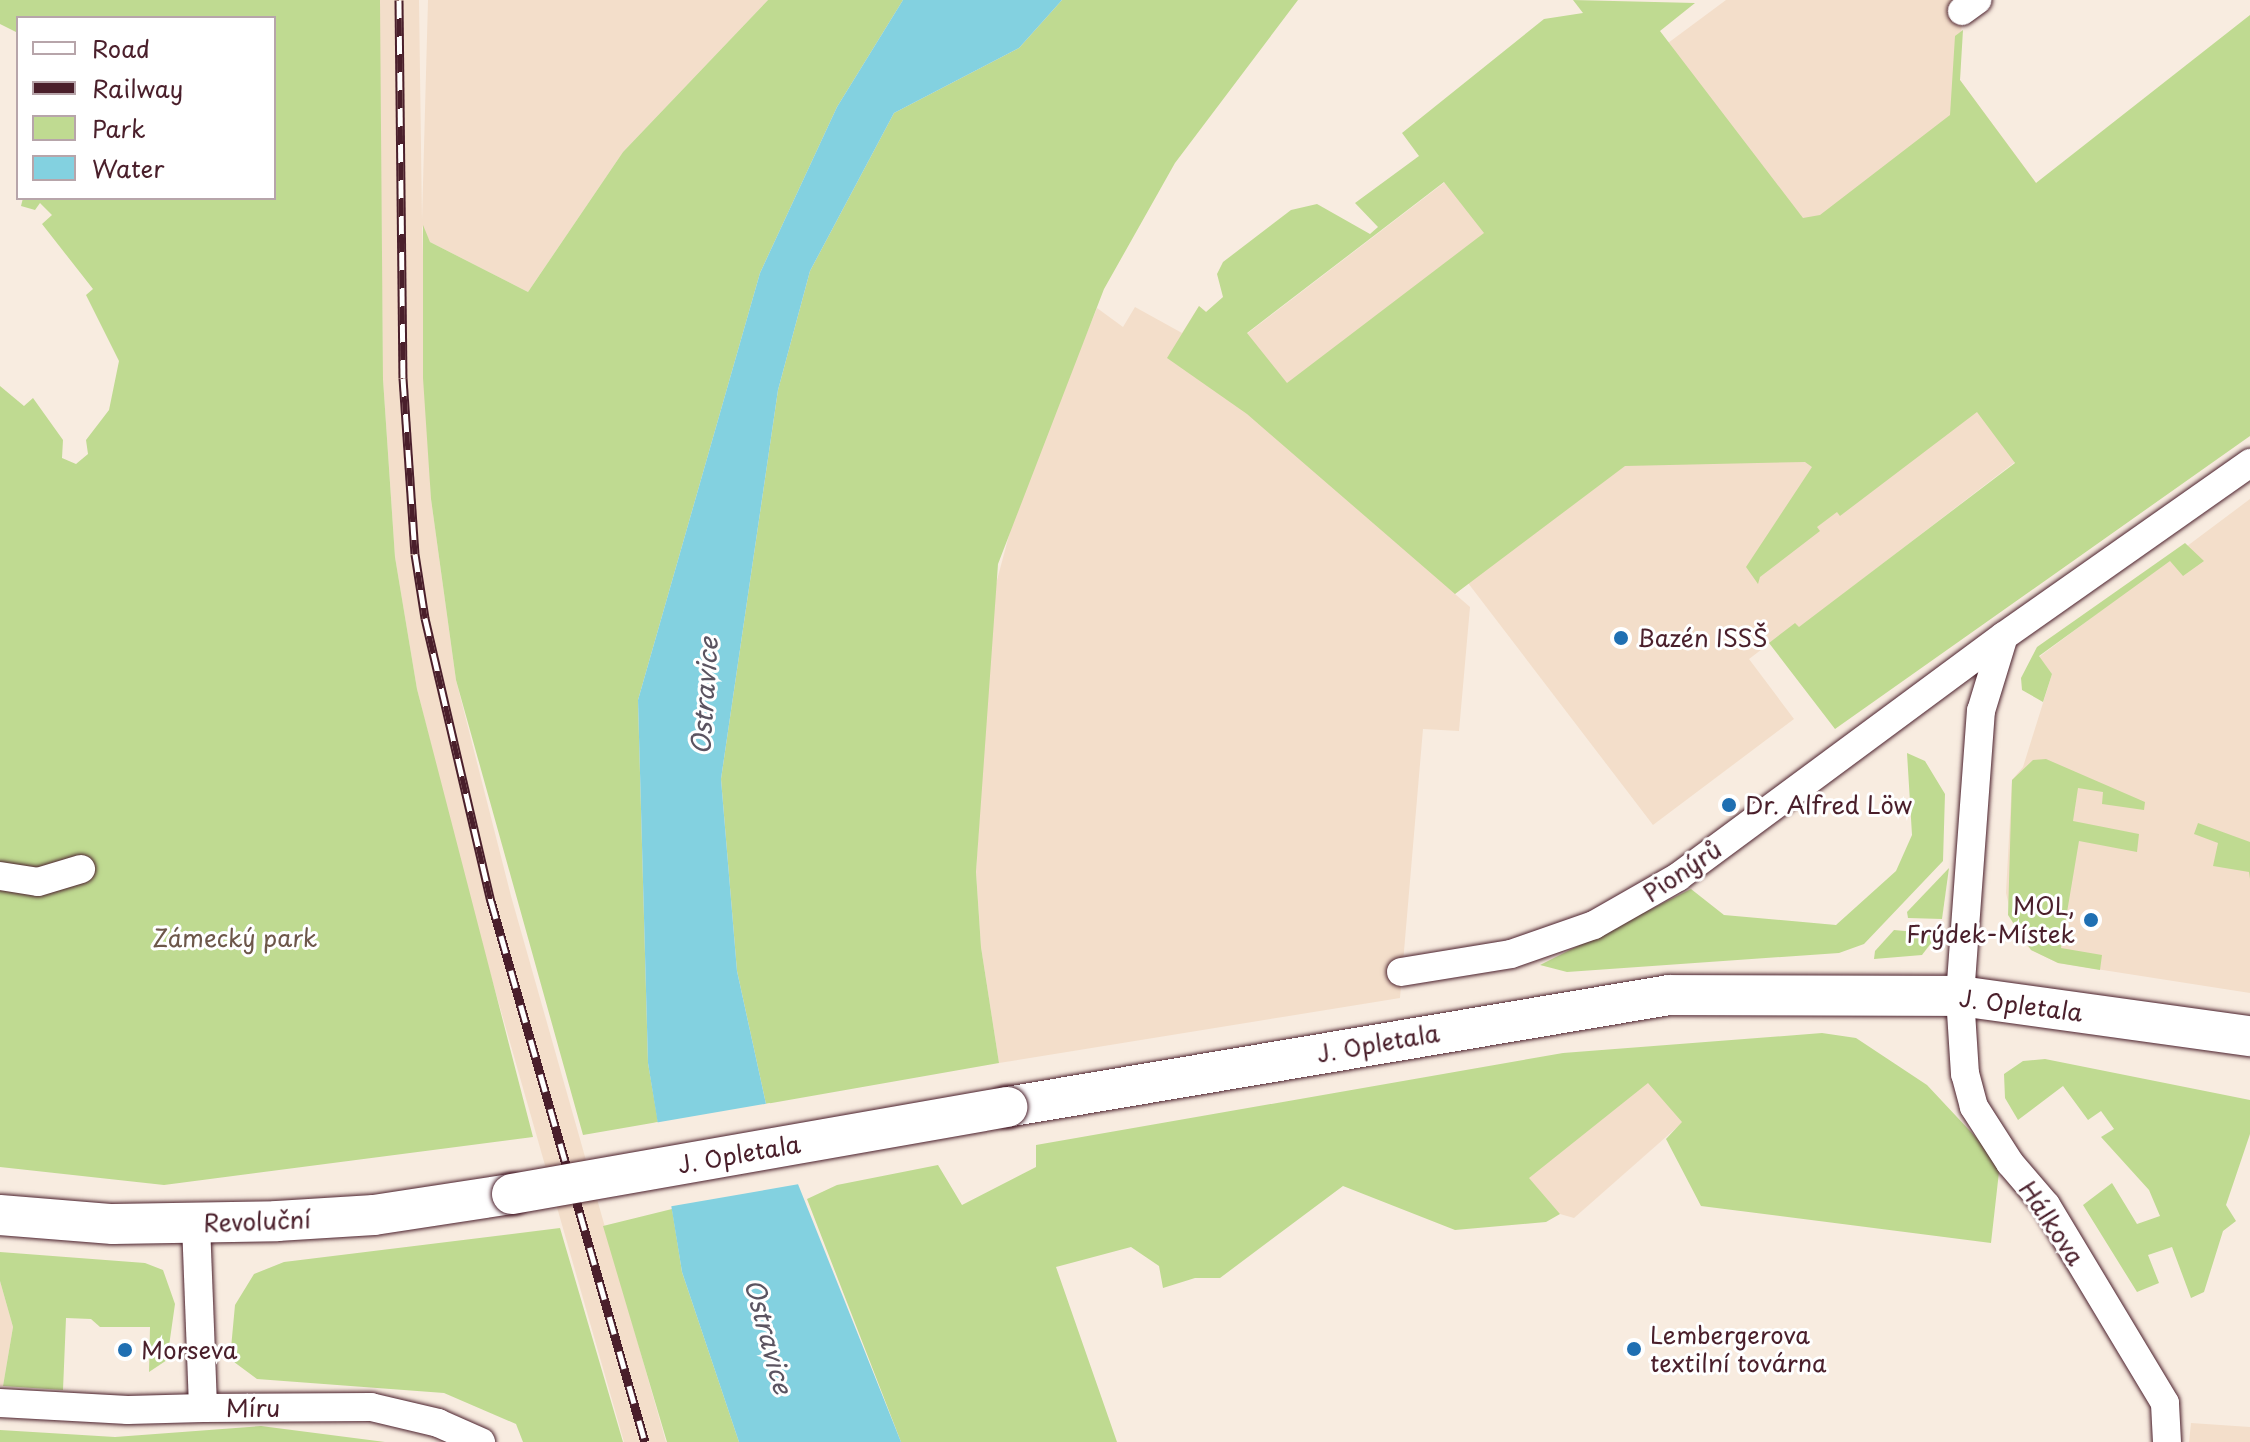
<!DOCTYPE html>
<meta charset="utf-8">
<style>
body{margin:0}
#map{position:relative;width:2250px;height:1442px;overflow:hidden;background:#f8ece0;font-family:"Playpen Sans",sans-serif}
div>[style]{position:absolute}
[style*='--x']{left:calc(var(--x)*1px);top:calc(var(--y)*1px);width:calc(var(--w)*1px);rotate:calc(var(--a)*1deg)}
.built>*{inset:0;background:#f3deca}
.green>*{inset:0;background:#bfda91}
.water>*{inset:0;background:#83d1e0}
.pier>*{inset:0;background:#f8ece0}
.roads{filter:drop-shadow(0 0 2px #4a1f2b) drop-shadow(0 0 2px #4a1f2b)}
.street>*{height:28px;margin:-14px;padding:0 14px;transform-origin:14px;border-radius:14px;background:#fff}
.secondary>*{height:40px;margin:-20px;padding:0 20px;transform-origin:20px;border-radius:20px;background:#fff}
.rail>*{height:9px;margin-top:-4.5px;transform-origin:0;background:repeating-linear-gradient(90deg,#fff 0 18px,#4a1f2b 0 36px);box-sizing:border-box;border-block:2px solid #4a1f2b}
.bridges{filter:drop-shadow(0 0 2px #4a1f2b) drop-shadow(0 0 2px #4a1f2b)}
.secondary-bridge>*{height:40px;margin:-20px;padding:0 20px;transform-origin:20px;border-radius:20px;background:#fff}
.dots>*{width:22px;height:22px;translate:-50% -50%;box-sizing:border-box;border:4px solid #fff;border-radius:50%}
span{translate:-50% -50%;white-space:nowrap;text-align:center;line-height:1.15;-webkit-text-stroke:6px #fff;paint-order:stroke}
.poi-label{font-size:24px;color:#4a1f2b}
.left{translate:0 -50%;text-align:left}
.right{translate:-100% -50%;text-align:right}
.street-label{font-size:24px;color:#4a1f2b}
.park-label{font-size:24px;color:#6d574a}
.water-label{font-size:26px;color:#5b5461;font-style:italic}
.legend{position:absolute;left:16px;top:16px;width:260px;height:184px;box-sizing:border-box;background:#fff;border:2px solid #b7a5aa;margin:0;padding:10px 14px;list-style:none;font-size:24px;color:#4a1f2b}
.legend li{display:flex;align-items:center;gap:16px;height:40px}
.legend b{width:40px;border:2px solid #b7a5aa}
</style>
<div id="map">
<div class="built">
<div style="clip-path:polygon(379px 0,419px 0,422px 220px,428px 0,768px 0,623px 152px,528px 292px,430px 242px,422px 226px,431px 499px,456px 680px,511px 896px,666px 1442px,624px 1442px,471px 906px,417px 689px,395px 557px,383px 379px)"></div>
<div style="clip-path:polygon(1726px 0,1953px 0,1962px 11px,1960px 80px,2074px 234px,2015px 462px,1799px 628px,1795px 624px,1749px 659px,1794px 719px,1653px 825px,1468px 583px,1455px 594px,1470px 607px,1459px 731px,1423px 729px,1400px 998px,999px 1063px,981px 947px,976px 872px,993px 595px,1019px 498px,1097px 308px,1123px 327px,1135px 307px,1182px 333px,1199px 306px,1240px 339px,1445px 182px,1484px 232px,1668px 43px)"></div>
<div style="clip-path:polygon(2250px 499px,2250px 993px,2058px 963px,2031px 950px,2015px 933px,2006px 893px,2012px 780px,2023px 767px,2052px 674px,2039px 657px)"></div>
<div style="clip-path:polygon(1648px 1082px,1683px 1122px,1574px 1218px,1560px 1214px,1528px 1178px)"></div>
<div style="clip-path:polygon(0 1281px,13px 1327px,3px 1386px,0 1386px)"></div>
<div style="clip-path:polygon(2191px 1423px,2250px 1427px,2250px 1442px,2189px 1442px)"></div>
</div>
<div class="green">
<div style="clip-path:polygon(0 0,380px 0,383px 379px,395px 557px,417px 689px,533px 1137px,164px 1185px,0 1167px,0 386px,24px 406px,33px 398px,63px 440px,62px 458px,76px 464px,88px 454px,86px 440px,109px 410px,119px 361px,86px 295px,93px 289px,42px 224px,52px 215px,40px 203px,35px 210px,21px 206px,23px 198px,274px 198px,274px 18px,18px 18px,18px 33px,0 24px)"></div>
<div style="clip-path:polygon(768px 0,903px 0,837px 107px,760px 273px,638px 700px,648px 1063px,658px 1122px,583px 1135px,456px 680px,431px 499px,423px 378px,423px 225px,430px 242px,528px 292px,623px 152px)"></div>
<div style="clip-path:polygon(1062px 0,1298px 0,1175px 163px,1104px 289px,998px 564px,976px 872px,981px 947px,999px 1063px,766px 1104px,737px 971px,721px 779px,778px 390px,810px 271px,894px 113px,1019px 48px)"></div>
<div style="clip-path:polygon(evenodd,1573px 0,1695px 3px,1660px 31px,1803px 218px,1820px 215px,1950px 115px,1955px 36px,1963px 30px,1960px 80px,2036px 183px,2250px 15px,2250px 436px,1835px 729px,1769px 643px,1795px 623px,1799px 627px,2015px 463px,1977px 412px,1840px 516px,1837px 512px,1817px 527px,1820px 531px,1760px 577px,1758px 584px,1746px 567px,1812px 467px,1805px 462px,1625px 466px,1455px 594px,1247px 414px,1167px 358px,1199px 306px,1206px 312px,1223px 297px,1217px 274px,1223px 262px,1291px 210px,1317px 204px,1370px 234px,1378px 227px,1355px 203px,1419px 156px,1402px 133px,1544px 19px,1583px 13px,1573px 0,1444px 182px,1484px 233px,1287px 383px,1247px 333px,1444px 182px)"></div>
<div style="clip-path:polygon(2185px 543px,2204px 561px,2183px 576px,2170px 561px,2039px 656px,2052px 674px,2043px 702px,2022px 690px,2021px 678px,2037px 647px)"></div>
<div style="clip-path:polygon(1907px 753px,1925px 761px,1945px 794px,1943px 861px,1864px 944px,1839px 953px,1567px 972px,1540px 965px,1691px 889px,1724px 915px,1836px 925px,1896px 871px,1912px 835px)"></div>
<div style="clip-path:polygon(2046px 759px,2145px 802px,2144px 810px,2102px 804px,2103px 792px,2078px 788px,2073px 821px,2139px 834px,2137px 852px,2079px 841px,2061px 948px,2102px 955px,2100px 970px,2058px 963px,2031px 950px,2008px 915px,2012px 780px,2033px 760px)"></div>
<div style="clip-path:polygon(2198px 823px,2250px 842px,2250px 879px,2249px 872px,2213px 866px,2218px 843px,2194px 834px)"></div>
<div style="clip-path:polygon(1949px 868px,1942px 919px,1908px 918px,1907px 912px)"></div>
<div style="clip-path:polygon(1894px 930px,1938px 934px,1922px 955px,1874px 959px,1875px 951px)"></div>
<div style="clip-path:polygon(1822px 1033px,1856px 1038px,1927px 1085px,2000px 1163px,1991px 1243px,1701px 1206px,1666px 1139px,1682px 1122px,1648px 1083px,1529px 1178px,1560px 1214px,1546px 1222px,1455px 1230px,1343px 1186px,1220px 1278px,1195px 1278px,1163px 1288px,1159px 1266px,1131px 1247px,1056px 1267px,1117px 1442px,901px 1442px,807px 1199px,837px 1185px,938px 1165px,962px 1205px,1036px 1167px,1036px 1145px,1563px 1053px)"></div>
<div style="clip-path:polygon(2045px 1059px,2250px 1100px,2250px 1134px,2226px 1205px,2236px 1221px,2223px 1231px,2204px 1292px,2191px 1298px,2172px 1247px,2148px 1255px,2159px 1283px,2137px 1292px,2083px 1205px,2112px 1183px,2137px 1224px,2160px 1216px,2149px 1190px,2101px 1137px,2114px 1129px,2101px 1111px,2088px 1120px,2063px 1086px,2018px 1120px,2005px 1098px,2004px 1074px,2023px 1061px)"></div>
<div style="clip-path:polygon(672px 1209px,682px 1272px,739px 1442px,667px 1442px,603px 1226px)"></div>
<div style="clip-path:polygon(560px 1228px,623px 1442px,523px 1442px,516px 1424px,444px 1393px,257px 1379px,230px 1359px,235px 1305px,254px 1274px,284px 1262px)"></div>
<div style="clip-path:polygon(0 1252px,145px 1263px,163px 1270px,175px 1304px,167px 1360px,149px 1372px,150px 1327px,100px 1327px,91px 1319px,66px 1318px,63px 1390px,3px 1386px,13px 1327px,0 1281px)"></div>
<div style="clip-path:polygon(261px 1426px,385px 1442px,0 1442px,0 1430px,115px 1437px)"></div>
</div>
<div class="water">
<div style="clip-path:polygon(903px 0,1062px 0,1019px 48px,894px 113px,810px 271px,778px 390px,721px 779px,737px 971px,766px 1104px,901px 1442px,739px 1442px,682px 1272px,648px 1063px,638px 700px,760px 273px,837px 107px)"></div>
</div>
<div class="pier">
<div style="clip-path:polygon(770px 1103px,805px 1183px,667px 1207px,654px 1123px)"></div>
</div>
<div class="roads">
<div class="street">
<div style="--x:1962;--y:11;--w:19;--a:-36"></div>
<div style="--x:0;--y:876;--w:38;--a:9"></div>
<div style="--x:38;--y:882;--w:45;--a:-16.8"></div>
<div style="--x:1401;--y:972;--w:111;--a:-9.3"></div>
<div style="--x:1511;--y:954;--w:88;--a:-19.3"></div>
<div style="--x:1594;--y:925;--w:97;--a:-29.7"></div>
<div style="--x:1678;--y:877;--w:405;--a:-36.5"></div>
<div style="--x:196;--y:1224;--w:184;--a:87.8"></div>
<div style="--x:203;--y:1408;--w:168;--a:-0.3"></div>
<div style="--x:371;--y:1407;--w:69;--a:13.4"></div>
<div style="--x:438;--y:1423;--w:47;--a:23.8"></div>
<div style="--x:0;--y:1403;--w:128;--a:3.1"></div>
<div style="--x:128;--y:1410;--w:75;--a:-1.5"></div>
<div style="--x:2167;--y:1442;--w:39;--a:-93"></div>
<div style="--x:2165;--y:1403;--w:231;--a:-121"></div>
<div style="--x:2046;--y:1205;--w:55;--a:-130.6"></div>
<div style="--x:2010;--y:1163;--w:67;--a:-122.7"></div>
<div style="--x:1974;--y:1107;--w:34;--a:-105"></div>
<div style="--x:1965;--y:1074;--w:78;--a:-93.7"></div>
<div style="--x:1960;--y:996;--w:286;--a:-85.8"></div>
<div style="--x:1981;--y:711;--w:78;--a:-73"></div>
<div style="--x:2004;--y:636;--w:301;--a:-35.1"></div>
</div>
<div class="secondary">
<div style="--x:1007;--y:1107;--w:671;--a:-9.6"></div>
<div style="--x:1669;--y:995;--w:291;--a:0.2"></div>
<div style="--x:1960;--y:996;--w:293;--a:7.9"></div>
<div style="--x:0;--y:1215;--w:113;--a:4.6"></div>
<div style="--x:113;--y:1224;--w:164;--a:-1"></div>
<div style="--x:277;--y:1221;--w:97;--a:-3.5"></div>
<div style="--x:374;--y:1215;--w:140;--a:-8.7"></div>
</div>
</div>
<div class="rail">
<div style="--x:399;--y:0;--w:378;--a:89.4"></div>
<div style="--x:403;--y:378;--w:176;--a:86.1"></div>
<div style="--x:415;--y:554;--w:65;--a:81.1"></div>
<div style="--x:425;--y:618;--w:291;--a:76.9"></div>
<div style="--x:491;--y:901;--w:562;--a:74.11"></div>
</div>
<div class="bridges">
<div class="secondary-bridge">
<div style="--x:512;--y:1194;--w:503;--a:-9.97"></div>
</div>
</div>
<div class="dots">
<div style="left:1621px;top:638px;background:#1f6fb2"></div>
<div style="left:1729px;top:805px;background:#1f6fb2"></div>
<div style="left:2091px;top:920px;background:#1f6fb2"></div>
<div style="left:1634px;top:1349px;background:#1f6fb2"></div>
<div style="left:125px;top:1350px;background:#1f6fb2"></div>
</div>
<div class="poi-label">
<span class="left" style="left:1637px;top:638px">Bazén ISSŠ</span>
<span class="left" style="left:1745px;top:805px">Dr. Alfred Löw</span>
<span class="right" style="left:2075px;top:920px">MOL,<br>Frýdek-Místek</span>
<span class="left" style="left:1650px;top:1349px">Lembergerova<br>textilní továrna</span>
<span class="left" style="left:141px;top:1350px">Morseva</span>
</div>
<div class="street-label">
<span style="left:1682px;top:871px;rotate:-34deg">Pionýrů</span>
<span style="left:2021px;top:1005px;rotate:7deg">J. Opletala</span>
<span style="left:1378px;top:1043px;rotate:-10deg">J. Opletala</span>
<span style="left:739px;top:1154px;rotate:-10deg">J. Opletala</span>
<span style="left:257px;top:1221px;rotate:-2deg">Revoluční</span>
<span style="left:2052px;top:1223px;rotate:56deg">Hálkova</span>
<span style="left:253px;top:1408px">Míru</span>
</div>
<div class="park-label">
<span style="left:235px;top:938px">Zámecký park</span>
</div>
<div class="water-label">
<span style="left:704px;top:696px;rotate:-86deg">Ostravice</span>
<span style="left:769px;top:1336px;rotate:75deg">Ostravice</span>
</div>
<ul class="legend">
<li><b style="height:10px;background:#fff"></b>Road</li>
<li><b style="height:10px;background:#4a1f2b"></b>Railway</li>
<li><b style="height:22px;background:#bfda91"></b>Park</li>
<li><b style="height:22px;background:#83d1e0"></b>Water</li>
</ul>
</div>
